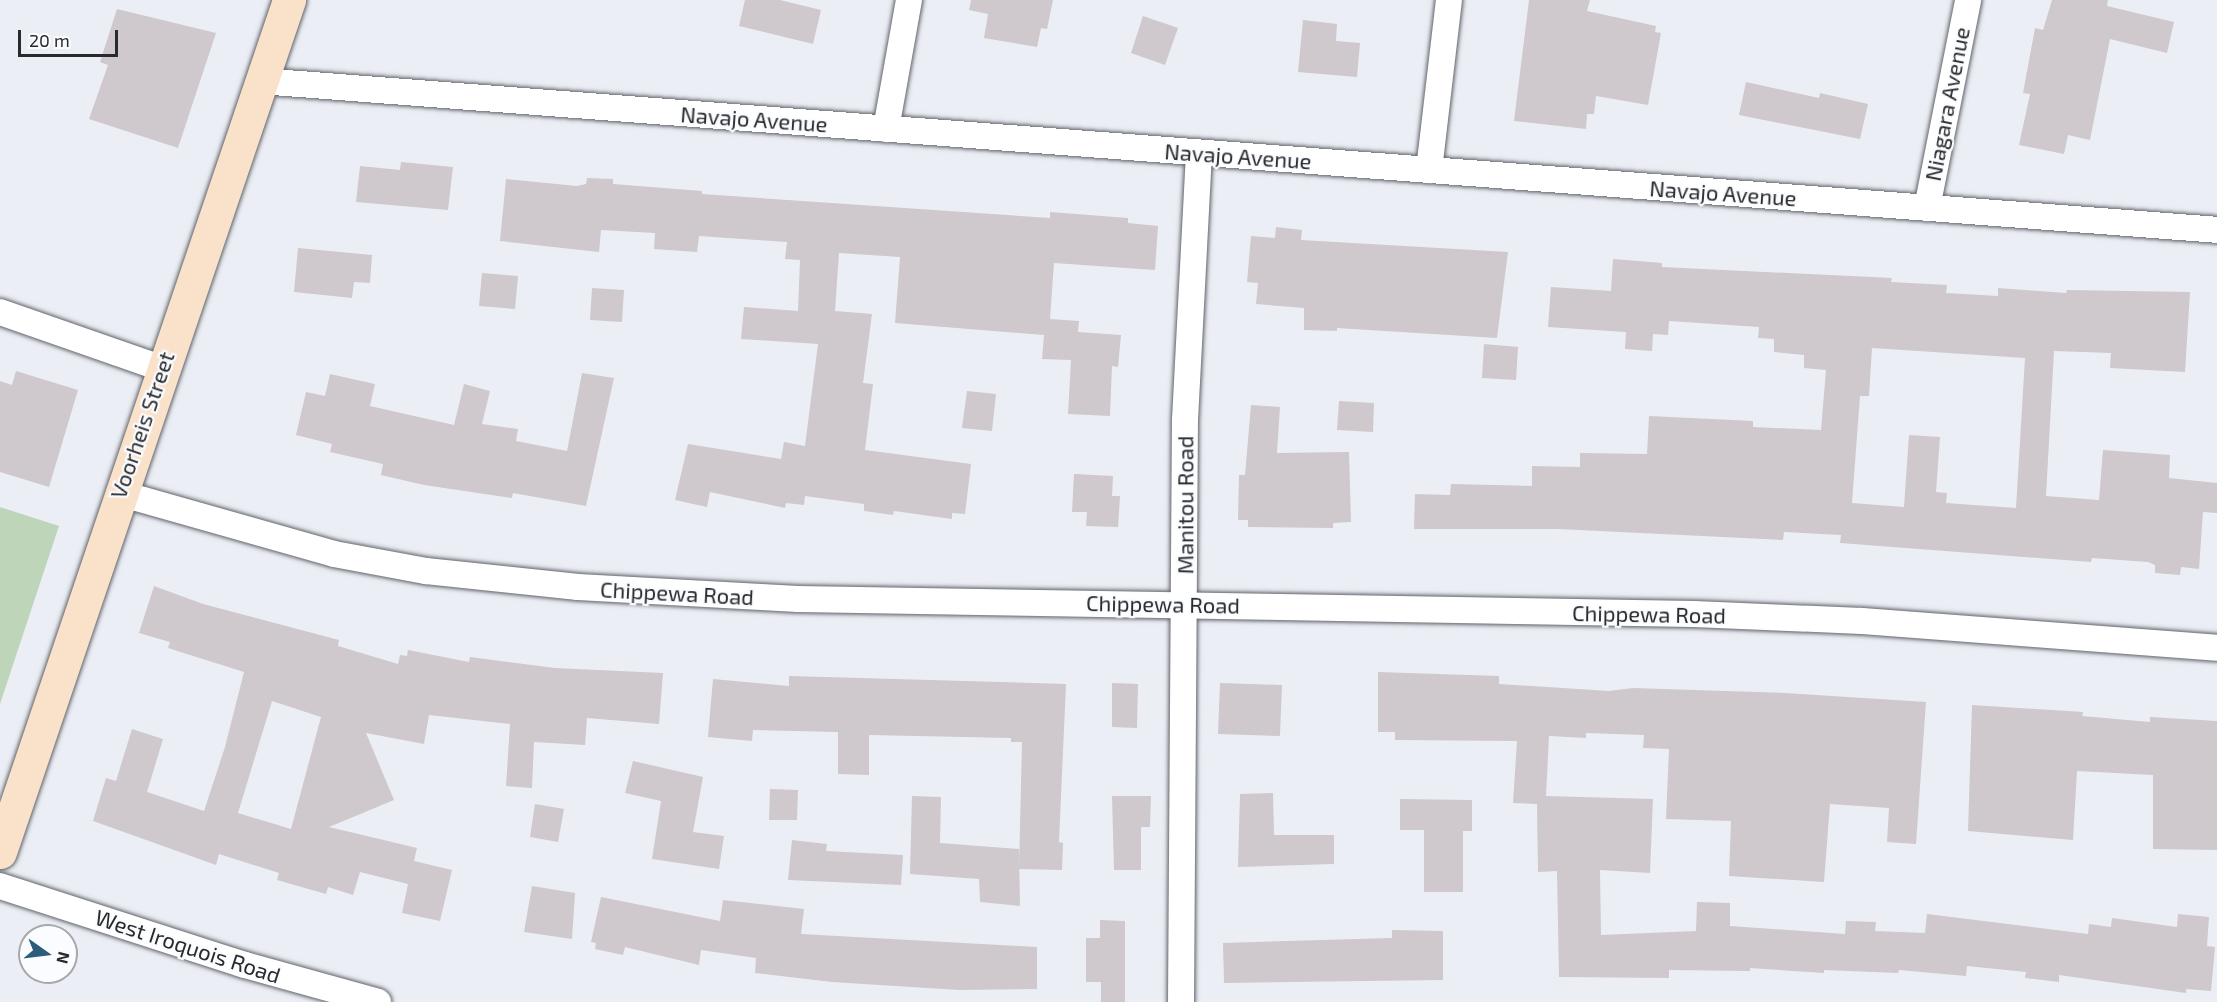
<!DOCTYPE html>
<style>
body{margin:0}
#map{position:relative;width:2217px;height:1002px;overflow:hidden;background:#ebeff5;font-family:"Exo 2",sans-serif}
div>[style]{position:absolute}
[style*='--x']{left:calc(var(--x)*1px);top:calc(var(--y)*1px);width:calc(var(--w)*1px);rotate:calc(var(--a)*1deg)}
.green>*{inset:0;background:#bfd5ba}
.building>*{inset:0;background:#cfc8cc}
.roads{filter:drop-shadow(0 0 2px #61646a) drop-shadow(0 0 2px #61646a)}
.street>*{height:26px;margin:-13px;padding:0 13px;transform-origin:13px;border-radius:13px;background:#fff}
.secondary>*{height:33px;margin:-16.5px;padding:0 16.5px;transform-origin:16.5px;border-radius:16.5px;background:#fae2ca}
span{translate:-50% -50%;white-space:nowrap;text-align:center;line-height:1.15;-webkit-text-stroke:4.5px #fafcff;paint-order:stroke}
.street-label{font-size:22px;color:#282a2c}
.north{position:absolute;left:18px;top:924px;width:60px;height:60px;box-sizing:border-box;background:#fafcff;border:2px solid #a6a8ab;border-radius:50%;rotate:104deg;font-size:16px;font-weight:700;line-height:24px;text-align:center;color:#282a2c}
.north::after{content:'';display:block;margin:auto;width:21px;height:27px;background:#2b5c7a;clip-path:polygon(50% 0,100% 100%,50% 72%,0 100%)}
.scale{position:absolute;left:18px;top:30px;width:100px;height:27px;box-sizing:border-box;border:3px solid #282a2c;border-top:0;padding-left:8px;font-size:18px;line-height:21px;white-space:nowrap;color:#282a2c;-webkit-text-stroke:4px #fafcff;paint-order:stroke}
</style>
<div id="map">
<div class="green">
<div style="clip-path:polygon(0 507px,59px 526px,0 704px)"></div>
</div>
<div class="building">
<div style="clip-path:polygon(745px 0,780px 0,821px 10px,813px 44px,739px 26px)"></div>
<div style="clip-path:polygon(971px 0,1053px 0,1047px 29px,1041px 28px,1037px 47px,984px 38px,988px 14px,969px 10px)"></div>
<div style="clip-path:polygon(1529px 0,1590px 0,1587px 11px,1656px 26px,1655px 32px,1661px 33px,1648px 105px,1596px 96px,1594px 114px,1587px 114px,1586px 129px,1514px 121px)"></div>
<div style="clip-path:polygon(2052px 0,2108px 0,2107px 6px,2174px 22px,2167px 53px,2110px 39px,2090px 140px,2068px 135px,2064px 154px,2019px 145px,2030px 94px,2023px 93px,2035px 28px,2043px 30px)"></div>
<div style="clip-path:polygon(117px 9px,216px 33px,178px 148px,89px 119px,108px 65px,100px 62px)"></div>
<div style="clip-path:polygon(1143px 16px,1178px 28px,1165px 65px,1131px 53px)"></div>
<div style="clip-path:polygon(1303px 20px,1337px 24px,1336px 41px,1360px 43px,1357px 77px,1298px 72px)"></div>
<div style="clip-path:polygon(1746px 82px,1819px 98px,1820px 93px,1868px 104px,1860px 139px,1739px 115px)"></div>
<div style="clip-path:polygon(401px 162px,453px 167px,448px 210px,356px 202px,360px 166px,400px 170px)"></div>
<div style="clip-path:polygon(587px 178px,613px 179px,613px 184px,702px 191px,702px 194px,1050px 218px,1050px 212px,1128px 218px,1128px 223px,1158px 226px,1155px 270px,1054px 263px,1050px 319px,1079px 321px,1078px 332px,1121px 335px,1118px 367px,1112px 366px,1110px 416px,1068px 414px,1071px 360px,1042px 359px,1044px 335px,895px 323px,900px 257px,839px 253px,835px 311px,872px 314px,863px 383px,873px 384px,865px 450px,971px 464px,965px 514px,952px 513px,952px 519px,894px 511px,893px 515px,864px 511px,864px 504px,805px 496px,804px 505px,786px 503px,785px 508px,710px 492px,707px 507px,675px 500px,688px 444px,781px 459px,784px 442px,805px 446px,818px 344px,741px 339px,744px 307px,798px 311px,800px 260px,785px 259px,787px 242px,699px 236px,697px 252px,654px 249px,655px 233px,601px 230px,599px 252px,500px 241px,506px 179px,577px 186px,586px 184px)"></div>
<div style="clip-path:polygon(1276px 227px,1302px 230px,1301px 240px,1508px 252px,1497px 338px,1337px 328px,1337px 331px,1304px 330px,1304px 308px,1256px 304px,1258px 283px,1247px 282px,1251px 236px,1275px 238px)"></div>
<div style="clip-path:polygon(298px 248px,372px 255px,370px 283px,354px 282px,352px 298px,294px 292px)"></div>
<div style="clip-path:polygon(evenodd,1613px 259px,1662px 263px,1662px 267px,1892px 278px,1891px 282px,1947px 285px,1946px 293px,1998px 296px,1998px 288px,2066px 293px,2067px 290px,2190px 292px,2185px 372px,2110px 368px,2111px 353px,2054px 351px,2046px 496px,2099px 500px,2103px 450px,2170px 455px,2169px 478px,2217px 483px,2217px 513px,2203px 512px,2199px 569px,2181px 567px,2180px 575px,2155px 573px,2155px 565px,2148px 562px,2092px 558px,2091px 562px,1840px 543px,1841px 535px,1784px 532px,1783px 540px,1558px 529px,1414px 529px,1415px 494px,1450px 495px,1451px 484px,1532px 486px,1532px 466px,1580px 467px,1580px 453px,1647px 454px,1649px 416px,1753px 421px,1753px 427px,1821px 430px,1826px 370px,1804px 368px,1804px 355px,1774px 352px,1774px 339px,1758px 338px,1759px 327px,1669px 321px,1668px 335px,1653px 334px,1652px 351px,1625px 349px,1626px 332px,1548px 327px,1551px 287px,1611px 291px,1613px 259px,1872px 348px,2025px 358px,2016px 508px,1946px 503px,1947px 493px,1936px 492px,1940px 437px,1909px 435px,1904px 507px,1852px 503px,1860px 396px,1869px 396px,1872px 348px)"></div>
<div style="clip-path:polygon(482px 273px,518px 276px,515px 309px,479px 306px)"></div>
<div style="clip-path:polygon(592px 288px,624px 290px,622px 322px,590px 320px)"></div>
<div style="clip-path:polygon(1484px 344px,1518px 347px,1516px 380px,1482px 378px)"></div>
<div style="clip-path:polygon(16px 371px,78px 390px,49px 487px,0 472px,0 381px,12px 385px)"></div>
<div style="clip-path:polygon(582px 373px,614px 378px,586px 506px,513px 493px,512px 498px,424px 485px,381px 475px,383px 464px,330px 452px,332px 444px,296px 435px,306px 392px,325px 396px,330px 374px,375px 384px,370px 406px,454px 425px,464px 384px,490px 391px,482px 424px,518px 429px,516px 441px,567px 451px)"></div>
<div style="clip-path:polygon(967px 391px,996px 394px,992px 431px,962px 428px)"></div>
<div style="clip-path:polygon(1339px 401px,1374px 403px,1373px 432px,1337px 430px)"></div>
<div style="clip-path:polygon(1251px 405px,1280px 407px,1277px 453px,1349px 452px,1351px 522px,1333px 523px,1333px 528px,1248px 527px,1248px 520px,1238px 520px,1239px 475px,1245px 475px)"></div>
<div style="clip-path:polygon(1074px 474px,1113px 476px,1112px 496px,1120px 496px,1118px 527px,1086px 526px,1087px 512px,1072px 512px)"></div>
<div style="clip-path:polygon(evenodd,154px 586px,203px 604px,339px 640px,338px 646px,398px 664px,400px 655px,407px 656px,408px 650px,469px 662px,470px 657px,555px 668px,663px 673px,659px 724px,587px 718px,585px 745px,534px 742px,532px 788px,506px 786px,510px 724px,429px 715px,424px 744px,366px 733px,394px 800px,329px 827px,417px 848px,414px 861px,452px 870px,440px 921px,402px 913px,408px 884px,360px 872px,353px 895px,328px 887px,326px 894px,277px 880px,279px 873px,219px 854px,216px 865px,93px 821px,106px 778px,116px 781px,132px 729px,163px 739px,147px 792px,204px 811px,225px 747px,244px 672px,168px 648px,170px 642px,139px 633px,154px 586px,272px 701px,321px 717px,291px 829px,238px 813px,272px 701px)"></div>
<div style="clip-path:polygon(1378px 672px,1499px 676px,1499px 684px,1609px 691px,1633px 688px,1785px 693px,1926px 702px,1916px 844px,1887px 842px,1889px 808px,1830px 804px,1824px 882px,1729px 876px,1731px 821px,1666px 819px,1669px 749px,1643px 748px,1644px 735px,1586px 733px,1586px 738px,1549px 736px,1546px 796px,1653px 799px,1650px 873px,1600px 870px,1601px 935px,1696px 931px,1697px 902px,1730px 903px,1730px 926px,1845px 934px,1846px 921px,1876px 922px,1875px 931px,1925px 933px,1927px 914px,2088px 934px,2089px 924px,2111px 927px,2112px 918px,2177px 927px,2178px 914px,2209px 917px,2207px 946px,2215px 947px,2211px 991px,2186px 989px,2186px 993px,2059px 975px,2059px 982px,2025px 978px,2026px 972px,1967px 966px,1966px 976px,1899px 970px,1898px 973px,1824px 970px,1824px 973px,1750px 968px,1750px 971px,1669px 970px,1669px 978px,1559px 977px,1557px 871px,1538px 872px,1537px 804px,1513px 803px,1517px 741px,1395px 740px,1395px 732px,1378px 732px)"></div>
<div style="clip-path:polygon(789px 676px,1066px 684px,1059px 842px,1063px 843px,1062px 870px,1019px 869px,1022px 742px,1011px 742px,1011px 738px,869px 735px,869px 775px,838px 774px,838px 732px,753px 730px,752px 741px,708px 737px,713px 679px,789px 686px)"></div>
<div style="clip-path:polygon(1112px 683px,1138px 684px,1137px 728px,1112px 727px)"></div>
<div style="clip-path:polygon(1220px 683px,1282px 685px,1280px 736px,1218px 734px)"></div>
<div style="clip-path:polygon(1972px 705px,2083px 712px,2082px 716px,2150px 722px,2150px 717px,2217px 721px,2217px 850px,2153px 849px,2153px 775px,2077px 771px,2073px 840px,1968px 831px)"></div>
<div style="clip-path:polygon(633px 761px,703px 777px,693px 832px,724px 836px,719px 869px,652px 859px,661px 801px,625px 793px)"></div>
<div style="clip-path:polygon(770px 789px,798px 790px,797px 820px,769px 820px)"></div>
<div style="clip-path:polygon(1273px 793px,1274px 835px,1334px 835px,1334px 864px,1238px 867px,1240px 794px)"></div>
<div style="clip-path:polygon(912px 796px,941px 797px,940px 843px,1019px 849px,1020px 906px,980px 902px,979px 879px,910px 874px)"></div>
<div style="clip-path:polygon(1112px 796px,1151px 796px,1150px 827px,1141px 827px,1141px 870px,1114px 870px)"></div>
<div style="clip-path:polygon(1400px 799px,1472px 800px,1472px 831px,1463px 831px,1463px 892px,1424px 892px,1424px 830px,1400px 830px)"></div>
<div style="clip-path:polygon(535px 804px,564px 809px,558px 842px,530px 837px)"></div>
<div style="clip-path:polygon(792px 840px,827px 844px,826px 851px,903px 855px,901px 885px,788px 880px)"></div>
<div style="clip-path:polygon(532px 886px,575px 893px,572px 939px,524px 932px)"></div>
<div style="clip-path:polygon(601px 897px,720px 921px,723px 900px,804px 909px,801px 934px,1037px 947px,1037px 989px,959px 990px,832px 982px,755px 973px,756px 958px,701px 950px,699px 965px,625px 947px,623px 955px,595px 949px,596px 943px,591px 942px)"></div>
<div style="clip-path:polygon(1100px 920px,1125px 921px,1125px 1002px,1101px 1002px,1101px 982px,1086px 982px,1086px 938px,1100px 938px)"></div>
<div style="clip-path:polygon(1392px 930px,1443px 931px,1443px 980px,1224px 983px,1223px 943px,1392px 938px)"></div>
</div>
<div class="roads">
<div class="street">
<div style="--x:260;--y:81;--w:1963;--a:4.35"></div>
<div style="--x:886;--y:129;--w:131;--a:-79.9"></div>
<div style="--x:1429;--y:170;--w:171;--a:-83.3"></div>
<div style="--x:1927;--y:208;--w:212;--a:-78.8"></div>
<div style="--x:0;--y:312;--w:170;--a:19.2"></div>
<div style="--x:119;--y:493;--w:223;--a:15.8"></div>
<div style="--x:334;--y:554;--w:94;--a:10.5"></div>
<div style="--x:426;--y:571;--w:153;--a:6"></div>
<div style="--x:578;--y:587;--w:220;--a:3.1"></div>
<div style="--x:798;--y:599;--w:896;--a:0.96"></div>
<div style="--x:1694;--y:614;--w:168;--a:2.4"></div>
<div style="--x:1862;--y:621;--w:356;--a:4.3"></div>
<div style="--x:0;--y:886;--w:257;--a:17.9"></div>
<div style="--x:245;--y:965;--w:138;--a:15.5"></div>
<div style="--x:1181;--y:1002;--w:582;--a:-89.61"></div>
<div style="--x:1185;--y:420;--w:267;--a:-87"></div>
</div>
<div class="secondary">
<div style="--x:0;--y:852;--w:900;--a:-71.26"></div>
</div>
</div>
<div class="street-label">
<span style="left:1947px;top:104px;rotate:-79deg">Niagara Avenue</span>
<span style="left:754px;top:119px;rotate:4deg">Navajo Avenue</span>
<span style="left:1238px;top:156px;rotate:4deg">Navajo Avenue</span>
<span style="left:1723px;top:193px;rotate:4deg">Navajo Avenue</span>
<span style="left:142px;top:425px;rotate:-71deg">Voorheis Street</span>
<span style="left:1185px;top:505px;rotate:-90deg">Manitou Road</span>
<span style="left:677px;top:593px;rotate:3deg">Chippewa Road</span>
<span style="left:1163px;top:604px;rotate:1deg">Chippewa Road</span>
<span style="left:1649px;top:614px;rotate:1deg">Chippewa Road</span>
<span style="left:188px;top:946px;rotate:18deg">West Iroquois Road</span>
</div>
<div class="north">N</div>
<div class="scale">20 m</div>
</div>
